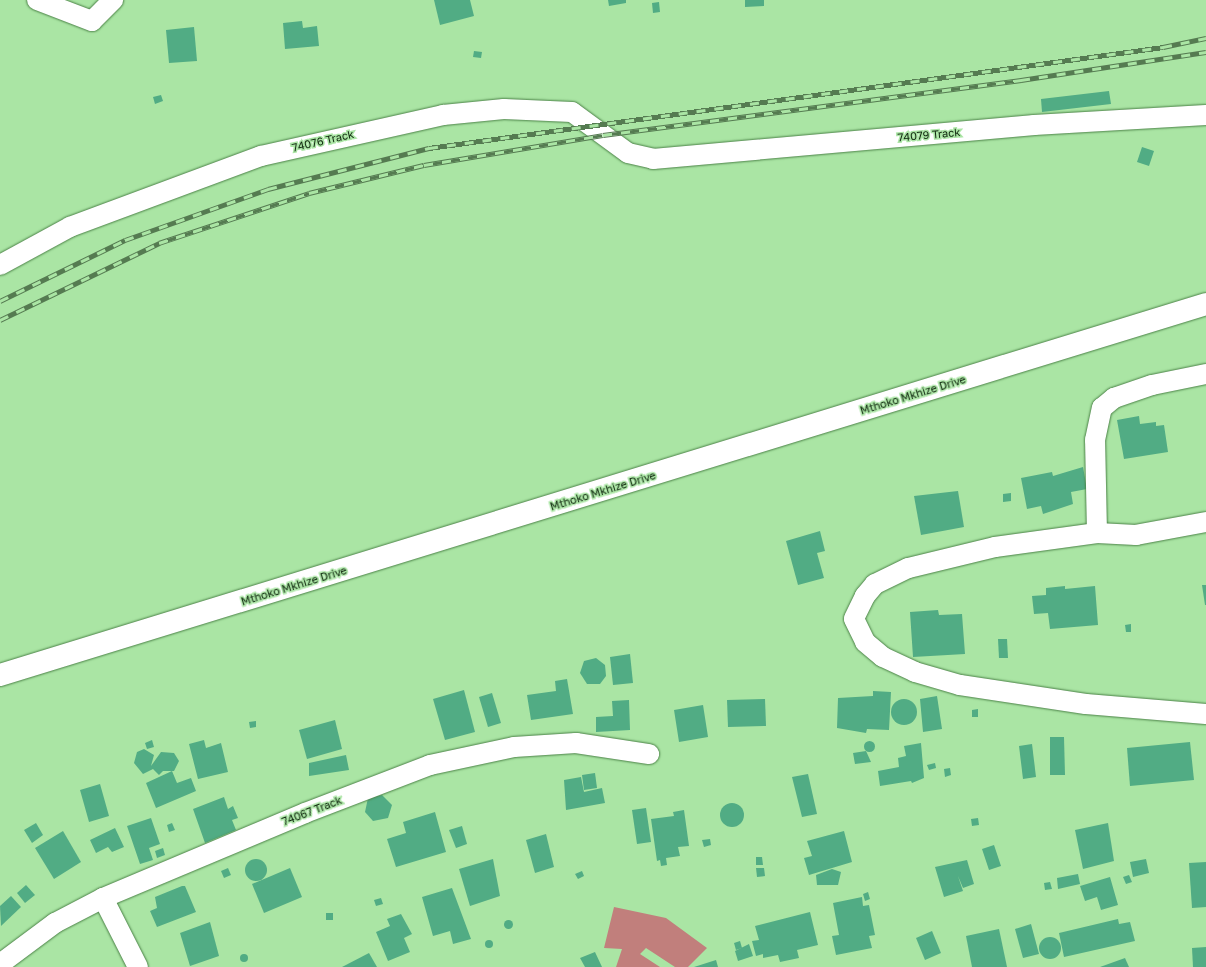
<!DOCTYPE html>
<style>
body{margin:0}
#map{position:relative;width:1206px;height:967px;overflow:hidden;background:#aae5a4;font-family:"Golos Text",sans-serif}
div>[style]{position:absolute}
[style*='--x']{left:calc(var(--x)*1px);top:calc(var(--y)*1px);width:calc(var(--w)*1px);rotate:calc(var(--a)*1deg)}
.forest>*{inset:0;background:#c17f7c}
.building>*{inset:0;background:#51ac84}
.round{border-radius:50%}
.roads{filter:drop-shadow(0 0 1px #4b8247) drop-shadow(0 0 1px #4b8247)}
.minor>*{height:20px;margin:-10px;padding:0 10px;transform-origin:10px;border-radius:10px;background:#fff}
.tertiary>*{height:22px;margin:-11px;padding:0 11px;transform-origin:11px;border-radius:11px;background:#fff}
.rail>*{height:4.5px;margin-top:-2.25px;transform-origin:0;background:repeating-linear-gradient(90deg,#aae5a4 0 9px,#557b51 0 18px);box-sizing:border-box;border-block:1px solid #557b51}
span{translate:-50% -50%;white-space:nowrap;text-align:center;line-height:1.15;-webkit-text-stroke:3px #aae5a4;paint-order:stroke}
.street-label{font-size:11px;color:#112810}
</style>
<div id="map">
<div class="forest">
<div style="clip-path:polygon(614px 907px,666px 918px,707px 948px,688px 967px,675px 967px,646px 948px,640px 954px,660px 967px,616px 967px,622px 949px,604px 948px)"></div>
</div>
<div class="building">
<div style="clip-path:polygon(434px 0,470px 0,474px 16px,440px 25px)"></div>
<div style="clip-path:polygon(608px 0,626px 0,626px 3px,609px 6px)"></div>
<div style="clip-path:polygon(745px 0,764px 0,764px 6px,745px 7px)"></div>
<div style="clip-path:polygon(659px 2px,660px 12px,653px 13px,652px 3px)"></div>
<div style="clip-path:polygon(302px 21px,303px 28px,317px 26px,319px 46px,285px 49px,283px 23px)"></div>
<div style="clip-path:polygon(194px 27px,197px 61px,169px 63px,166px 30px)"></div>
<div style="clip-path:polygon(474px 51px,482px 52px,481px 58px,473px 57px)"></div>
<div style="clip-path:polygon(1109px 91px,1111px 104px,1042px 112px,1041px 99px)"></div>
<div style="clip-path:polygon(161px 95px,163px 101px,155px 104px,153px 97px)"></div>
<div style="clip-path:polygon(1142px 147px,1154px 151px,1149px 166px,1137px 162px)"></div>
<div style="clip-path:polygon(1139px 416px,1140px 424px,1156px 422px,1156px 426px,1164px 425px,1168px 452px,1124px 459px,1117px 420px)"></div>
<div style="clip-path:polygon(1083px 467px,1087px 489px,1071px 492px,1073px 504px,1043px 514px,1041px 506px,1027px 509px,1021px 478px,1052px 472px,1053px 476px)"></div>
<div style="clip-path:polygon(958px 491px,964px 527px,921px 535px,914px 496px)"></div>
<div style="clip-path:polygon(1011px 493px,1011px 501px,1003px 502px,1003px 494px)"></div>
<div style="clip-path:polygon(820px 531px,825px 551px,817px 553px,824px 578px,798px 585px,786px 541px)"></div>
<div style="clip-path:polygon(1202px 585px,1206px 585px,1206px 605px,1205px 605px)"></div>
<div style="clip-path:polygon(1065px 586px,1065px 589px,1095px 586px,1098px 625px,1050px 629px,1048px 613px,1034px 614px,1032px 596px,1046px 595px,1046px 588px)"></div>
<div style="clip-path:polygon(938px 610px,939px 615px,962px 614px,965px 654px,913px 657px,910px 612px)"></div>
<div style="clip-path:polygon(1131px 624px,1131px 632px,1126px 632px,1125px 625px)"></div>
<div style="clip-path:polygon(998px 639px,1007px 639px,1008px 658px,999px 658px)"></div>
<div style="clip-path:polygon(630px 654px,633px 683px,613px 685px,610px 657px)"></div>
<div style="clip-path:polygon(596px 658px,605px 665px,606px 676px,600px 684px,587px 684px,580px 673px,584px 661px)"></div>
<div style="clip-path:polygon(567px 679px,573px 714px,531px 720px,527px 695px,556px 691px,555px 681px)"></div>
<div style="clip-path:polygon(464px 690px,475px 732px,445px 740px,433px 699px)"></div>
<div style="clip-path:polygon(873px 691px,891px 692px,889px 730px,867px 729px,866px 733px,837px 728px,838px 698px,873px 696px)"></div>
<div style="clip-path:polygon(492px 693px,501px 723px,488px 727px,479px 697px)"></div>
<div style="clip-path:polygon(937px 696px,942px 729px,923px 732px,920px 699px)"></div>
<div style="clip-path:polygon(765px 699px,766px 726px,728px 727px,727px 700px)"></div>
<div class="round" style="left:891px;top:699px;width:26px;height:26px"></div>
<div style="clip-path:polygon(629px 700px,630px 730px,596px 732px,596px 717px,613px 716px,612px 701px)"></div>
<div style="clip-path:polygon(703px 705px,708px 737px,679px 742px,674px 710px)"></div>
<div style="clip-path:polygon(978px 709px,978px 717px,972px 717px,972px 710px)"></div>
<div style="clip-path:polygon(335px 720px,342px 749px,307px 759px,299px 730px)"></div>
<div style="clip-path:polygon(256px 721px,256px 727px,250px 728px,249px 722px)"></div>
<div style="clip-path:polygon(1050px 737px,1064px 737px,1065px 775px,1050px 775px)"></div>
<div style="clip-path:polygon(152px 740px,154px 747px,147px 749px,145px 743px)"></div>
<div style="clip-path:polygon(204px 740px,206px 748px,221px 743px,228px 772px,198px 779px,189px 744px)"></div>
<div class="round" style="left:863.5px;top:740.5px;width:11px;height:11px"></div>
<div style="clip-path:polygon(1190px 742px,1194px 780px,1130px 786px,1127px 748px)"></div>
<div style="clip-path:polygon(921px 743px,924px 778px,912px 783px,911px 781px,880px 786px,878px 771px,899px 767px,898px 758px,906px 756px,904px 746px)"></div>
<div style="clip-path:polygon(1032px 744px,1036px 777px,1023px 779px,1019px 746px)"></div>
<div style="clip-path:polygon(144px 749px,154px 755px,151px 766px,161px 752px,174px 753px,179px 761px,174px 771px,163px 771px,159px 775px,153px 769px,143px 774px,134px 763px,137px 752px)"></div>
<div style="clip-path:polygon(866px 751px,871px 762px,855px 764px,853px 753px)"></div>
<div style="clip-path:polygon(346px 755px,349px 770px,309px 776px,309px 763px)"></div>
<div style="clip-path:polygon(935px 763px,936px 768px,929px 770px,927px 765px)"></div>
<div style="clip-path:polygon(950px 768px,951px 775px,945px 777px,944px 769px)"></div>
<div style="clip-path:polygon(172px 771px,177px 783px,191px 778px,196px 791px,156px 808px,146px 783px)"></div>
<div style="clip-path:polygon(595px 773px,597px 788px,584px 790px,582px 775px)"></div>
<div style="clip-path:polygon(808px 774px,817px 814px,802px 817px,792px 777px)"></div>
<div style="clip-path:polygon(581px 777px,584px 792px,602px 788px,605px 803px,566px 810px,564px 780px)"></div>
<div style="clip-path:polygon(100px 784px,109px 816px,89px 822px,80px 790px)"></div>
<div style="clip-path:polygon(382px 795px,392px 805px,388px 818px,373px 821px,365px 812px,368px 798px)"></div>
<div style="clip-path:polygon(224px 797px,228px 809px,233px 806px,238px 818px,232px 820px,236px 830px,205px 843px,193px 809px)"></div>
<div class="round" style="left:720px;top:803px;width:24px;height:24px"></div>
<div style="clip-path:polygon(646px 808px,651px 842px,637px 844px,632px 810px)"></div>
<div style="clip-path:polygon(684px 810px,689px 846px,678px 847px,680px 856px,666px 858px,667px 865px,661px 866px,660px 860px,657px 861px,651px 819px,674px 816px,673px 812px)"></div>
<div style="clip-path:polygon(435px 812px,446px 852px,396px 867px,387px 839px,406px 833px,403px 822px)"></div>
<div style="clip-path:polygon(151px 818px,160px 844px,149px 848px,153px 860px,140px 864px,127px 826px)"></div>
<div style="clip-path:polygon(978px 818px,979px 825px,972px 826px,971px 819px)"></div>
<div style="clip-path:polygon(36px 823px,43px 835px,32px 843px,24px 830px)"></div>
<div style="clip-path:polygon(172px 823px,175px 830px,169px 832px,167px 825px)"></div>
<div style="clip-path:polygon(1108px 823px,1114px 861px,1083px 869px,1075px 830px)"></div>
<div style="clip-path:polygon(462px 826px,467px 844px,456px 848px,449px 830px)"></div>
<div style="clip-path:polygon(115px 828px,124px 847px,112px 852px,108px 847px,96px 853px,90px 840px)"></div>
<div style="clip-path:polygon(63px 831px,81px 862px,54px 879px,35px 848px)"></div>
<div style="clip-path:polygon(844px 831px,852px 862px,809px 875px,804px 858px,812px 856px,807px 841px)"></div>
<div style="clip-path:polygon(546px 834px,554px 867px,535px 873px,526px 840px)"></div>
<div style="clip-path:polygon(710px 839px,711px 845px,704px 847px,702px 840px)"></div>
<div style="clip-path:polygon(994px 845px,1001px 866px,989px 870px,982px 849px)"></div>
<div style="clip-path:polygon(163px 848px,165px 855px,157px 858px,155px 851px)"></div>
<div style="clip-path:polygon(756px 857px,762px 857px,763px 865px,756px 865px)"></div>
<div style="clip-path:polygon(493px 859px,500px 896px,470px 906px,459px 869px)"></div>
<div style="clip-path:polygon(1146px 859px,1149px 873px,1133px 877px,1130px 862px)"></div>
<div class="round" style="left:245px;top:859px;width:22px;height:22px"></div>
<div style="clip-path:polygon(967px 860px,974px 884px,963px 888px,958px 876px,963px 891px,944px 897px,935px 867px)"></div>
<div style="clip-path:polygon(1206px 862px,1206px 907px,1192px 908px,1189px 863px)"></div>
<div style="clip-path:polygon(228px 868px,231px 875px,224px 878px,221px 871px)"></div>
<div style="clip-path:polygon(290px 868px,302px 897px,264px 913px,252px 884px)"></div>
<div style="clip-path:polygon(756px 868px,764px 868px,765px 876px,757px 877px)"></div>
<div style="clip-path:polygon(832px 869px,841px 872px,838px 885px,817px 885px,816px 875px)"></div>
<div style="clip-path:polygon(582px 871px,584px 876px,578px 879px,575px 874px)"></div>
<div style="clip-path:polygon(1078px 874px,1080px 884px,1058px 889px,1057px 878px)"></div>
<div style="clip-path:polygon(1129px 875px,1132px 882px,1126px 884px,1123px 877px)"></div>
<div style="clip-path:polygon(1110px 877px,1118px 905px,1101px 910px,1097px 897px,1085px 901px,1080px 886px)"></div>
<div style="clip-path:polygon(1050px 882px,1052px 889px,1045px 890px,1044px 883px)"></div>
<div style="clip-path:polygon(26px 885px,35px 895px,25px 903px,17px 893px)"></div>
<div style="clip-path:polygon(182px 886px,185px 886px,196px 912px,157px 927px,150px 911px,157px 908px,155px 897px)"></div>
<div style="clip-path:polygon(452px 888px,471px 939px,453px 944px,450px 931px,433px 936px,422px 897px)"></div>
<div style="clip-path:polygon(868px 892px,870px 899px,865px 901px,863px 894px)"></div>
<div style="clip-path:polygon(11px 896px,21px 907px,1px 926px,0 906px)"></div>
<div style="clip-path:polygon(862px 897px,863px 906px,869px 905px,875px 935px,869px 936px,872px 948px,836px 955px,832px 936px,839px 935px,833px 903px)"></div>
<div style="clip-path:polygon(381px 898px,383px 904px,376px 906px,374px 900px)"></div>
<div style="clip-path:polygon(810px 912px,818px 945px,797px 950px,799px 958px,780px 962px,778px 955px,763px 958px,763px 954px,756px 956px,752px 941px,759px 940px,755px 926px)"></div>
<div style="clip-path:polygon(326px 913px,333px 913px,333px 920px,326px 920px)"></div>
<div style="clip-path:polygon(401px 914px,412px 934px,404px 938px,410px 952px,388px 961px,376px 932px,390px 926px,387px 919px)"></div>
<div style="clip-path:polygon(1118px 919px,1119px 924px,1130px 922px,1135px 941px,1064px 957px,1059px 933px)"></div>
<div class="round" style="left:503.5px;top:919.5px;width:9px;height:9px"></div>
<div style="clip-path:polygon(210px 922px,219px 956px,190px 966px,180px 933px)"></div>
<div style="clip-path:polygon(1031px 924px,1039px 954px,1023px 958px,1015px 929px)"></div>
<div style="clip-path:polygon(999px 929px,1007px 967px,972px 967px,966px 936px)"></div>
<div style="clip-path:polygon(932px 931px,941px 953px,925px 960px,916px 938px)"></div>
<div class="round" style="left:1039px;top:937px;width:22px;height:22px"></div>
<div class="round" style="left:485px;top:940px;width:8px;height:8px"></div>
<div style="clip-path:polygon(740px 941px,742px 948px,736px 950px,734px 943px)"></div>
<div style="clip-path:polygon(749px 944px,753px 956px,738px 961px,735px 951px)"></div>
<div style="clip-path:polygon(1206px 947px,1206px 967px,1193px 967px,1192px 948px)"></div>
<div style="clip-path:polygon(595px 952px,602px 967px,585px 967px,580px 958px)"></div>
<div style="clip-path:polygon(369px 953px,377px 967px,342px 967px)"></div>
<div class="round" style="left:240px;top:954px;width:8px;height:8px"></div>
<div style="clip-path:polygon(1125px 958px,1129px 967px,1100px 967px)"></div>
<div style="clip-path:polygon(716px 960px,718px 967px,694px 967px)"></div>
</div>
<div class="roads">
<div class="minor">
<div style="--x:37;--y:0;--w:59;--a:20.9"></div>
<div style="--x:92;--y:21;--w:30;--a:-45"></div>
<div style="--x:0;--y:265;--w:80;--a:-28.5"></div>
<div style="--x:70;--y:227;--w:204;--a:-20.4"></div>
<div style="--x:261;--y:156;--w:187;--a:-12.7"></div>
<div style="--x:443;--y:115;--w:61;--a:-5.6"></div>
<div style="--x:504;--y:109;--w:68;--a:2.5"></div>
<div style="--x:572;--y:112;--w:69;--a:36.2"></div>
<div style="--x:628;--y:153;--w:26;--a:13"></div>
<div style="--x:653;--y:159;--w:383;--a:-5.1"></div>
<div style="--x:1034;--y:125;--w:172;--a:-3.3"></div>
<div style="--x:1206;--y:522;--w:71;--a:169.5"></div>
<div style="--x:1136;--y:535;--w:39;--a:-177"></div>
<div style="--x:1097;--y:533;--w:103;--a:172.2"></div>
<div style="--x:995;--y:547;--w:89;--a:166.4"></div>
<div style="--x:908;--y:568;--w:37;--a:154"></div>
<div style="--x:875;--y:584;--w:16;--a:130"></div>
<div style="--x:865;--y:596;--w:25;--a:116"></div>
<div style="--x:854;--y:619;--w:25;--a:64"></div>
<div style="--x:865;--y:642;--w:23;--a:40"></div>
<div style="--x:883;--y:657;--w:35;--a:25"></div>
<div style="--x:915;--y:672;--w:47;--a:16.1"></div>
<div style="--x:960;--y:685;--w:127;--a:8.6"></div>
<div style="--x:1086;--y:704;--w:120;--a:4.8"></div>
<div style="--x:1097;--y:533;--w:93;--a:-91.2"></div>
<div style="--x:1095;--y:440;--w:33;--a:-78"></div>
<div style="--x:1102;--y:408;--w:16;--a:-40"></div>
<div style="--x:1114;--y:398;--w:40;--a:-18.9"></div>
<div style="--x:1152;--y:385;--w:55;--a:-11.5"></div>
<div style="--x:103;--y:898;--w:77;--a:63.1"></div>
<div style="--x:0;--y:964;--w:69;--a:-36.7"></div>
<div style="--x:55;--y:923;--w:54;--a:-27.5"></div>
<div style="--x:103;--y:898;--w:219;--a:-22.8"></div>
<div style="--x:305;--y:813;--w:134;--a:-21"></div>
<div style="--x:430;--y:765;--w:86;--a:-12.1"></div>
<div style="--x:514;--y:747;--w:62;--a:-3.7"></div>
<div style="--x:576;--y:743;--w:74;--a:8.6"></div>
</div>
<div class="tertiary">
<div style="--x:0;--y:675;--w:1262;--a:-17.1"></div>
</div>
</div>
<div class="rail">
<div style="--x:0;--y:301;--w:139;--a:-26"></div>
<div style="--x:125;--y:240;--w:152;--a:-19.6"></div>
<div style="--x:268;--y:189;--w:166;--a:-14.3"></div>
<div style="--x:429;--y:148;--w:741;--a:-7.83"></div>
<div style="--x:1163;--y:47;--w:44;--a:-11.8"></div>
<div style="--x:0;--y:320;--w:177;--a:-25.8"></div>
<div style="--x:159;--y:243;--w:158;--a:-18.4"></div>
<div style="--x:309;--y:193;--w:118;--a:-13.7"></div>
<div style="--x:424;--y:165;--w:181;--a:-9.5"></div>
<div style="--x:603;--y:135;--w:422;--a:-7.5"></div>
<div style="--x:1021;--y:80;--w:187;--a:-8.6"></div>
</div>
<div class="street-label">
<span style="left:929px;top:135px;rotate:-5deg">74079 Track</span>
<span style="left:323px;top:141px;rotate:-13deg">74076 Track</span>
<span style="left:913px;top:395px;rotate:-17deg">Mthoko Mkhize Drive</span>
<span style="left:603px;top:491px;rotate:-17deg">Mthoko Mkhize Drive</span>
<span style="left:294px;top:586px;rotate:-17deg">Mthoko Mkhize Drive</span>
<span style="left:312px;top:811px;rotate:-21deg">74067 Track</span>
</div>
</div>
